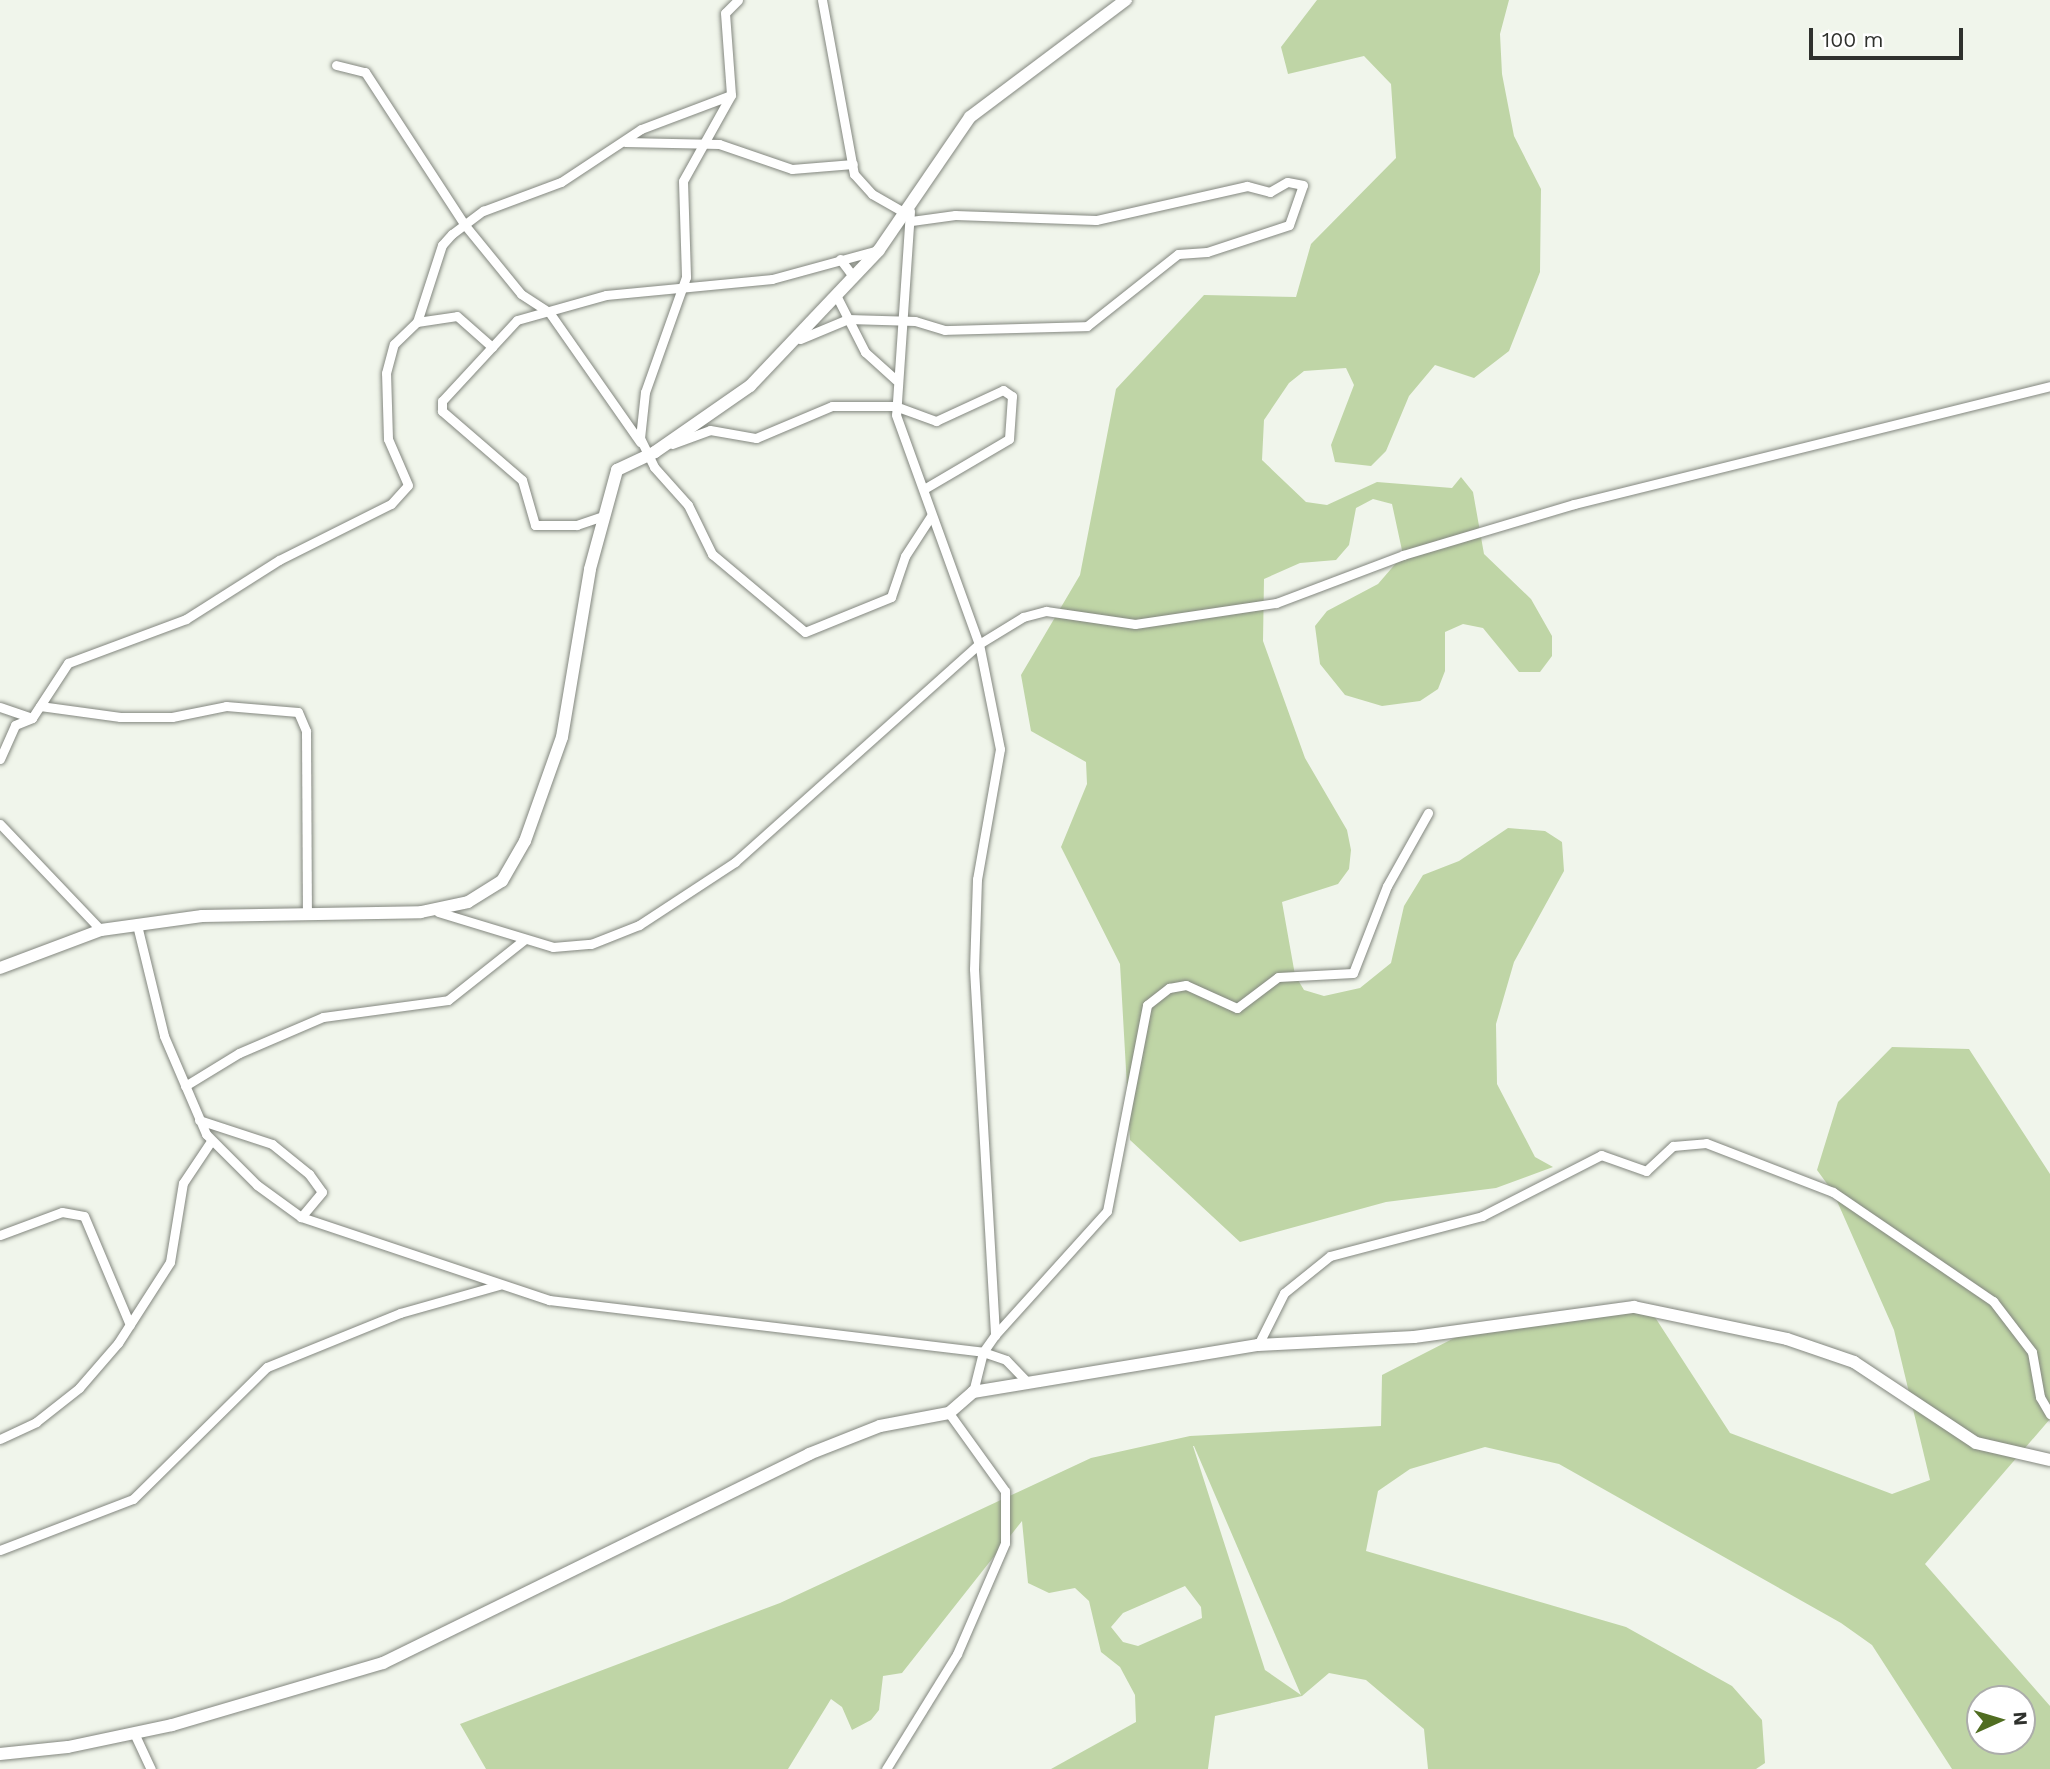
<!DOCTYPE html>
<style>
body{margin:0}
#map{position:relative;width:2050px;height:1769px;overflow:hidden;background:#f0f5eb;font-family:"Work Sans",sans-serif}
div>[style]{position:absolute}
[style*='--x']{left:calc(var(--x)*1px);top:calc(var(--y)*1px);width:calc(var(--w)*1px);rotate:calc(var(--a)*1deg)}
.green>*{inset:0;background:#bfd5a6}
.roads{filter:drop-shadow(0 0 2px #83877f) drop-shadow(0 0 2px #83877f)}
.street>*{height:9px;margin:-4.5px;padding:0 4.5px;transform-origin:4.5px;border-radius:4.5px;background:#fff}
.secondary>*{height:12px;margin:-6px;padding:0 6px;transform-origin:6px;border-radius:6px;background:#fff}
span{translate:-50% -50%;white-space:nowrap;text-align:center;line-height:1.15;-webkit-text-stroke:7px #fff;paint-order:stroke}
.north{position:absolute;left:1966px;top:1685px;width:70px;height:70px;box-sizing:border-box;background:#fff;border:2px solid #acadab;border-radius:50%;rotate:86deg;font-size:19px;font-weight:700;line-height:28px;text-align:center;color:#2f312d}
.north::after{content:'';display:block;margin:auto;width:24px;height:32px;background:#506d21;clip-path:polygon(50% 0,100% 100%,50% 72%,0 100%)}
.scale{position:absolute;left:1809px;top:28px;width:154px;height:32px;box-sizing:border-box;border:4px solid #2f312d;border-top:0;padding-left:9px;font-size:21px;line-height:24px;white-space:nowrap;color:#2f312d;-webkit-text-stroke:5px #fff;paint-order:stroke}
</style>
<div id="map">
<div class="green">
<div style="clip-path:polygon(1317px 0,1509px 0,1500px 34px,1502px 74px,1514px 136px,1541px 189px,1540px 272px,1509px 351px,1474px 378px,1435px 365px,1409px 396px,1386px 451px,1371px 466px,1335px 462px,1331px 445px,1354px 385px,1346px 368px,1304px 371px,1289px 383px,1264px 420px,1262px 460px,1306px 502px,1327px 505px,1377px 482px,1452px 488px,1461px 477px,1473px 492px,1484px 554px,1531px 599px,1552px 636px,1552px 656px,1540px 672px,1519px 672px,1483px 628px,1463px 624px,1445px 632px,1445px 671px,1438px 689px,1420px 701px,1382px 706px,1345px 695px,1320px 664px,1315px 626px,1327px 611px,1378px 584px,1403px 555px,1392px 504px,1373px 499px,1356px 508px,1349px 545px,1336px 560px,1300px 563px,1264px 579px,1263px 641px,1305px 758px,1347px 830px,1351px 850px,1349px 869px,1338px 884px,1282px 902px,1295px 975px,1304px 990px,1324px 996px,1360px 988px,1391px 963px,1404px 906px,1423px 875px,1459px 861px,1508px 828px,1545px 831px,1562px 842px,1564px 871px,1514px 962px,1496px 1024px,1497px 1084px,1535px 1157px,1553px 1167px,1496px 1188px,1386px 1202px,1240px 1242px,1130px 1140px,1120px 964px,1061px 847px,1087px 784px,1086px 762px,1031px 731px,1021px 675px,1080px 575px,1116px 389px,1204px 295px,1296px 297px,1311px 244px,1396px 158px,1391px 84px,1364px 56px,1288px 74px,1281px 47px)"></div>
<div style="clip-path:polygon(evenodd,1892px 1047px,1969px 1049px,2050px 1174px,2050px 1419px,1925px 1564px,2050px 1706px,2050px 1769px,1952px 1769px,1872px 1645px,1841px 1623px,1559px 1464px,1485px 1447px,1410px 1469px,1378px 1491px,1366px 1551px,1626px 1627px,1732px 1686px,1762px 1720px,1765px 1763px,1756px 1769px,1428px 1769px,1424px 1729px,1366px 1680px,1329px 1673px,1302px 1696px,1215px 1716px,1208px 1769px,1051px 1769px,1136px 1722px,1135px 1695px,1120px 1667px,1101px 1652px,1089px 1601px,1075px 1588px,1049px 1593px,1028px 1583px,1022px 1521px,902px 1673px,883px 1676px,879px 1710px,871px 1720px,852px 1730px,842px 1707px,831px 1699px,788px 1769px,486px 1769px,460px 1724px,780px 1603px,1091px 1458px,1190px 1436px,1381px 1426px,1382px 1375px,1464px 1333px,1649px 1308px,1730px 1433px,1892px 1494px,1930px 1480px,1894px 1330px,1833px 1192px,1817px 1170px,1838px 1102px,1892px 1047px,1193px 1446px,1194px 1446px,1301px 1695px,1265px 1670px,1193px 1446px,1892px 1047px,1185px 1586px,1201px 1607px,1202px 1618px,1138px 1646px,1123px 1642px,1111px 1627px,1123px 1613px,1185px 1586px,1892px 1047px,1980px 1699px,2022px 1699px,2022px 1741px,1980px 1741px,1980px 1699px)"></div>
</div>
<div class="roads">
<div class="street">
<div style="--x:738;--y:0;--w:18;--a:135"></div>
<div style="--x:725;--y:13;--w:82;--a:85.8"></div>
<div style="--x:731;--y:95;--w:98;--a:119.2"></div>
<div style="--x:683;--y:181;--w:96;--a:88.2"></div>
<div style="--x:686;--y:277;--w:122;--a:109.6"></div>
<div style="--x:645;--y:392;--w:46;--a:96.2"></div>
<div style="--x:640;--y:438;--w:32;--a:64"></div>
<div style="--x:654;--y:467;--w:51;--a:48.2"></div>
<div style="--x:688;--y:505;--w:55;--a:63.9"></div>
<div style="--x:712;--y:554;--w:121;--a:40"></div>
<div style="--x:805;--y:632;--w:93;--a:-22.1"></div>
<div style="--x:891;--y:597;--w:43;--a:-71.1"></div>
<div style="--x:905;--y:556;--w:48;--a:-57"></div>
<div style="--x:822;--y:0;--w:177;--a:79.6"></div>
<div style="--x:854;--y:174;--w:27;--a:48"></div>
<div style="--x:872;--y:194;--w:40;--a:29.7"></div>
<div style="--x:336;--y:65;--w:30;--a:14"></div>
<div style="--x:365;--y:72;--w:181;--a:56.9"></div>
<div style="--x:464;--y:224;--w:90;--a:50.8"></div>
<div style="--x:521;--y:294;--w:33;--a:33"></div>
<div style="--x:549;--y:312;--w:159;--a:55"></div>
<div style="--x:625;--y:142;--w:94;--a:1.2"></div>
<div style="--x:719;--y:144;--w:77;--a:18.9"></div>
<div style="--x:792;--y:169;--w:61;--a:-4.7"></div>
<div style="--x:910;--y:211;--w:204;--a:93.9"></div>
<div style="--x:896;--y:415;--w:244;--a:70.1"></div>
<div style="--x:979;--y:644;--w:107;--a:78.7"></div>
<div style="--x:1000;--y:749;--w:132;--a:100"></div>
<div style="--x:977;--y:879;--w:90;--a:91.9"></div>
<div style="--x:974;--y:969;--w:367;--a:86.7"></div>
<div style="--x:995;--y:1335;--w:21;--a:125"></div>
<div style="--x:983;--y:1352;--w:41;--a:104"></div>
<div style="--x:840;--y:259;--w:21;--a:53"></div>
<div style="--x:837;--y:297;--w:62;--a:63"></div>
<div style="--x:865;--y:352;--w:42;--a:42.1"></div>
<div style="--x:417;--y:322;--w:40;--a:-8.5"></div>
<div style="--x:457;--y:316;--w:47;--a:41.5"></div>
<div style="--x:800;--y:339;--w:52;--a:-22.6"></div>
<div style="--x:848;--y:319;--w:67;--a:1.7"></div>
<div style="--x:915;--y:321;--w:31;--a:17"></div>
<div style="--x:945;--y:330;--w:142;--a:-1.6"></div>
<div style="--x:1087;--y:326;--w:116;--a:-38.4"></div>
<div style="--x:1178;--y:254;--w:29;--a:-4"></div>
<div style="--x:1207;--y:252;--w:86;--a:-18.2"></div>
<div style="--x:1289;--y:225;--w:42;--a:-70.7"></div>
<div style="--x:1303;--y:185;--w:16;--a:-169"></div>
<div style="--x:1287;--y:182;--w:20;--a:150"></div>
<div style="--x:1270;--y:192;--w:24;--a:-165"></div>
<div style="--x:1247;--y:186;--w:155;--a:167.3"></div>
<div style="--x:1096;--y:220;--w:141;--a:-178"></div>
<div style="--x:955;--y:215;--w:44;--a:172.2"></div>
<div style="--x:672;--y:444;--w:40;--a:-20.2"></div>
<div style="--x:710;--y:430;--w:47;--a:9.9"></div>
<div style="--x:756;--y:438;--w:82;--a:-22.8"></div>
<div style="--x:832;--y:406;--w:63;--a:0"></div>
<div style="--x:895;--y:406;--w:44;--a:20.1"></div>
<div style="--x:936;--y:421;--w:74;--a:-24.8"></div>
<div style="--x:1003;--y:390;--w:11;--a:34"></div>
<div style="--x:1012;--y:396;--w:43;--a:94"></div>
<div style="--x:1009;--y:439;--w:99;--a:149.5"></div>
<div style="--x:603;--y:516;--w:28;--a:161"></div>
<div style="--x:577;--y:525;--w:42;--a:180"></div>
<div style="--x:535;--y:525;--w:47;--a:-106.1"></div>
<div style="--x:522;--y:480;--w:106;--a:-139.2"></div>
<div style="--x:442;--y:411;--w:10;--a:-90"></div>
<div style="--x:442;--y:401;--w:110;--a:-47.2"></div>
<div style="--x:517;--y:320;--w:92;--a:-15.7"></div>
<div style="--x:606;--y:295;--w:167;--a:-5.5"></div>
<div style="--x:772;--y:279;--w:110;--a:-15.3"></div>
<div style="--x:40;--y:706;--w:81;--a:7.8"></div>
<div style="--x:120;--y:717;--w:52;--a:0"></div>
<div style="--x:172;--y:717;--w:55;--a:-11.5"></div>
<div style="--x:226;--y:706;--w:72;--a:4.8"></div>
<div style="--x:298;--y:712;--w:21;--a:67"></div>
<div style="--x:306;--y:731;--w:181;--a:89.7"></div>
<div style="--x:0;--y:707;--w:34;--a:19"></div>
<div style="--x:0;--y:759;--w:37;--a:-66"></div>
<div style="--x:15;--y:725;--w:18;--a:-22"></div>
<div style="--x:32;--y:718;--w:66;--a:-56.8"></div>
<div style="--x:68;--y:663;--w:126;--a:-20.4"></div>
<div style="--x:186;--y:619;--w:110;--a:-32.4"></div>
<div style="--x:279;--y:560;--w:125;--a:-26.6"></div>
<div style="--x:391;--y:504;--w:25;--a:-48"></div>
<div style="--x:408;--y:485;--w:50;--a:-113.5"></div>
<div style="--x:388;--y:439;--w:66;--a:-91.7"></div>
<div style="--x:386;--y:373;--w:30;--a:-75"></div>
<div style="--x:394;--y:344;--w:32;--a:-44"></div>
<div style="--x:417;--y:322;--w:81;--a:-72"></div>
<div style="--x:442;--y:245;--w:15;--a:-48"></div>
<div style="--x:452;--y:234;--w:39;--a:-37"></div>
<div style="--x:483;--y:211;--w:83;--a:-20.4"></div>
<div style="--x:561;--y:182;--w:96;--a:-33.5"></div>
<div style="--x:641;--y:129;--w:96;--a:-20.7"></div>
<div style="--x:0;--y:824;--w:146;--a:46.4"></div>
<div style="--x:438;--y:912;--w:120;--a:16.9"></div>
<div style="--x:553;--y:947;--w:38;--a:-5"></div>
<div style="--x:591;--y:944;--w:52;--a:-21.6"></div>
<div style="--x:639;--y:925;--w:115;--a:-33.3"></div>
<div style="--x:735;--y:862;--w:327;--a:-41.8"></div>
<div style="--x:979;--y:644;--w:52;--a:-31.5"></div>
<div style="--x:1023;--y:617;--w:24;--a:-15"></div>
<div style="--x:1046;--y:611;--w:90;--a:8.3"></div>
<div style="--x:1135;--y:624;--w:143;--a:-8.5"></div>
<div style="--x:1276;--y:603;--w:136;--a:-20.7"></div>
<div style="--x:1403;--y:555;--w:178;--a:-16.6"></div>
<div style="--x:1574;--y:504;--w:490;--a:-13.9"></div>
<div style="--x:137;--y:925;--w:114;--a:76.3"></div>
<div style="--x:164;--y:1036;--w:107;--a:66.8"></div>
<div style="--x:206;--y:1134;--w:72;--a:45"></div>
<div style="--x:257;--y:1185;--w:54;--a:36"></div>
<div style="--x:301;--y:1217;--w:262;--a:18.5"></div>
<div style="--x:549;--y:1300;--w:437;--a:6.8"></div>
<div style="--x:983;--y:1352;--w:24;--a:19"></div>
<div style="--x:1006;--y:1360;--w:30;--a:46"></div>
<div style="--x:185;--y:1086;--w:63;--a:-31.4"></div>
<div style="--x:239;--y:1053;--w:91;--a:-23.2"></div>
<div style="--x:323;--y:1017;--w:126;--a:-7.7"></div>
<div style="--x:448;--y:1000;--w:98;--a:-38.4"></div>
<div style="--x:199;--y:1120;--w:77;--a:18.2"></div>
<div style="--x:272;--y:1144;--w:48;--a:39"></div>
<div style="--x:309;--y:1174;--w:22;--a:54"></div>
<div style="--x:322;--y:1192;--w:33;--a:130"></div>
<div style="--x:0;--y:1235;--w:66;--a:-20.4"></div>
<div style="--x:62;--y:1212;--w:22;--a:10"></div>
<div style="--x:84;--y:1216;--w:118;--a:67.1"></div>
<div style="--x:995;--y:1335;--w:167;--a:-47.9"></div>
<div style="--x:1107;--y:1211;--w:210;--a:-79"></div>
<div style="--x:1147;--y:1005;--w:28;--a:-38"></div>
<div style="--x:1169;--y:988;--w:17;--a:-10"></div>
<div style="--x:1186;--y:985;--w:56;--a:24.3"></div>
<div style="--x:1237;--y:1008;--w:51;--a:-37.1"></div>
<div style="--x:1278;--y:977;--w:75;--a:-3.1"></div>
<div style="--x:1353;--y:973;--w:93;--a:-68.7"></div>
<div style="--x:1387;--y:886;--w:84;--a:-60.7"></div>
<div style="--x:1258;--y:1345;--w:58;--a:-63.4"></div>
<div style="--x:1284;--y:1293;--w:59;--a:-38.8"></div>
<div style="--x:1330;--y:1256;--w:157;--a:-14.7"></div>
<div style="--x:1482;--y:1216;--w:134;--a:-27.1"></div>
<div style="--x:1601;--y:1155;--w:48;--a:19.6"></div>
<div style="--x:1646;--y:1171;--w:37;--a:-43"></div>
<div style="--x:1673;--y:1146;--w:33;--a:-5"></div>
<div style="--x:1706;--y:1143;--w:136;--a:21.1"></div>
<div style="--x:1833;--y:1192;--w:194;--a:34.3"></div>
<div style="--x:1993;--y:1301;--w:64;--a:52.6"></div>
<div style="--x:2032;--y:1352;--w:46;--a:79.9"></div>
<div style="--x:2040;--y:1397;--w:20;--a:60"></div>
<div style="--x:0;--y:1439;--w:40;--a:-25"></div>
<div style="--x:36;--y:1422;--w:55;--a:-38.3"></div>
<div style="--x:79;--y:1388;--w:60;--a:-49.1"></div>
<div style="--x:118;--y:1343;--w:96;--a:-57.3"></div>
<div style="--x:170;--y:1262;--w:80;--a:-80.7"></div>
<div style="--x:183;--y:1183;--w:50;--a:-56.3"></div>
<div style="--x:0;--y:1550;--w:142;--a:-21"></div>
<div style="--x:133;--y:1499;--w:188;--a:-44.6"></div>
<div style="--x:267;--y:1367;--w:144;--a:-22.1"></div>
<div style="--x:400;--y:1313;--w:103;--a:-15.8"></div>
<div style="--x:134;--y:1733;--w:40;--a:65"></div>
<div style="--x:886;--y:1769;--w:135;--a:-58.3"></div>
<div style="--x:957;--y:1654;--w:121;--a:-66.6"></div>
<div style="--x:1005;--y:1543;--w:52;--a:-90"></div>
<div style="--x:1005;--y:1491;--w:96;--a:-125.7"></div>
</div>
<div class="secondary">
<div style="--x:0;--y:968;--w:108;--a:-20.6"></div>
<div style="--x:101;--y:930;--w:102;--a:-7.9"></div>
<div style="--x:202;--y:916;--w:219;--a:-1"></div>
<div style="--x:421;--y:912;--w:48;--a:-12"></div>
<div style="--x:468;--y:902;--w:40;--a:-32"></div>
<div style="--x:502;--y:881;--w:46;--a:-60.1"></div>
<div style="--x:525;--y:841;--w:110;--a:-70.4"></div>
<div style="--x:562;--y:737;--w:170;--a:-80.5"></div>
<div style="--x:590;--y:569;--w:103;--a:-74.7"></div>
<div style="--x:617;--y:470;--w:42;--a:-25.3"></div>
<div style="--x:655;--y:452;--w:116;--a:-34.8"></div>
<div style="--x:750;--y:386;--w:187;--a:-46.5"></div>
<div style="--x:879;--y:250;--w:161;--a:-55.6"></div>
<div style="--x:970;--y:117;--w:195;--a:-36.9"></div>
<div style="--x:0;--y:1754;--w:68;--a:-5.9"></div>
<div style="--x:68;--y:1747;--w:106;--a:-11.9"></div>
<div style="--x:172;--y:1725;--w:220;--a:-16.4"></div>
<div style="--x:383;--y:1663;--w:475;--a:-26.1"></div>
<div style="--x:809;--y:1454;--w:76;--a:-21.5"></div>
<div style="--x:880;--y:1426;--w:70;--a:-10.7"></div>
<div style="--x:949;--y:1413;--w:32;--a:-41"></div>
<div style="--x:973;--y:1392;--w:289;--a:-9.4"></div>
<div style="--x:1258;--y:1345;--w:156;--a:-2.9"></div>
<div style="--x:1414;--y:1337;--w:222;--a:-7.8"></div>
<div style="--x:1634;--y:1307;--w:156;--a:11.8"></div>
<div style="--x:1787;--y:1339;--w:71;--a:18.9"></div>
<div style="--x:1854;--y:1362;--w:146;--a:33.6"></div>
<div style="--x:1976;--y:1443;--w:76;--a:12.9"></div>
</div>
</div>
<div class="north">N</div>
<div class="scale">100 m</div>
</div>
